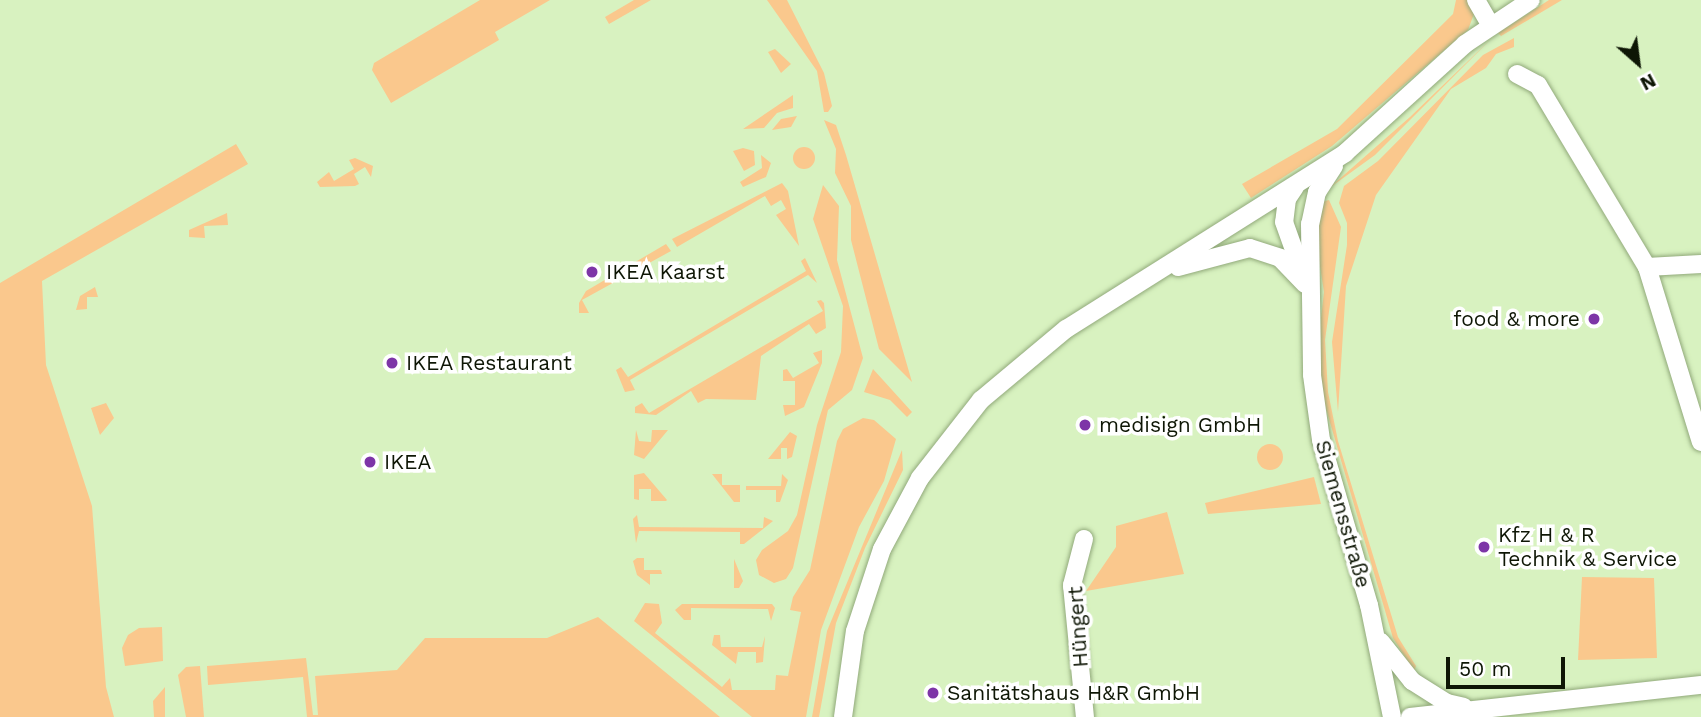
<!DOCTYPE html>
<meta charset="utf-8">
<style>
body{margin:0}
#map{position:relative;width:1701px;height:717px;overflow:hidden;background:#d8f2c0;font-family:"Work Sans",sans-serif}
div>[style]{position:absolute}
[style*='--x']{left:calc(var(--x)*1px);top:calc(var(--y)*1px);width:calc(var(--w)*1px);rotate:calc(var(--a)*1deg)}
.green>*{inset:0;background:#fac88d}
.round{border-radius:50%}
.roads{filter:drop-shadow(0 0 2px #91a97a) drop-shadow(0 0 2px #91a97a)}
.minor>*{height:18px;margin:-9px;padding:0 9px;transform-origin:9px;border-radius:9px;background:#fff}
.dots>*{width:19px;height:19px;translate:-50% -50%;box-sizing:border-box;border:4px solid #fff;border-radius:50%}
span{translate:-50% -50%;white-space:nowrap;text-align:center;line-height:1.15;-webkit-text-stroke:7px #fff;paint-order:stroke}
.poi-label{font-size:21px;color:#0e1605}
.left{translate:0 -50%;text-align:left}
.right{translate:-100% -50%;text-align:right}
.street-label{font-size:21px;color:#0e1605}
.north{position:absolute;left:1603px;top:28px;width:70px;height:70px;-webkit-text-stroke:5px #fff;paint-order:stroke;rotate:152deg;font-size:19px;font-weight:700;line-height:28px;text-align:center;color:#0e1605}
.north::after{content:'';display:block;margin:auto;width:24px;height:32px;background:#0e1605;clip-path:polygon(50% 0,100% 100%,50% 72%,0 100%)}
.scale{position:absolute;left:1446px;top:657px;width:119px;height:32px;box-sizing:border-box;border:4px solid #0e1605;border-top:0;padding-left:9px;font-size:21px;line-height:24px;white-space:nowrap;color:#0e1605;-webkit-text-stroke:5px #fff;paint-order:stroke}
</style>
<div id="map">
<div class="green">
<div style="clip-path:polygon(480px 0,550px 0,495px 32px,499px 40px,391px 103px,372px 70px,374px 63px)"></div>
<div style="clip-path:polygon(634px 0,651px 0,609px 24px,605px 17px)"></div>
<div style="clip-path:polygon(767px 0,787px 0,824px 73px,832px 106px,828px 112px,824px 112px,817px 71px)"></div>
<div style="clip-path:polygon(1456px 0,1468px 0,1475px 11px,1468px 30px,1332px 146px,1251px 198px,1242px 184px,1337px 129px,1453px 14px)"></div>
<div style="clip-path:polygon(1549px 0,1562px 0,1501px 36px,1498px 33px)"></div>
<div style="clip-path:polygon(1493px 37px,1375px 155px,1328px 189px,1410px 117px)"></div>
<div style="clip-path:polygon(1514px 38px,1514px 47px,1496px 54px,1486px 68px,1451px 89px,1376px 195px,1346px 286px,1338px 412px,1332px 342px,1347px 245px,1347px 223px,1339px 203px,1344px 186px,1378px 161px,1483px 55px)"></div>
<div style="clip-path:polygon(775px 49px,791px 64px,781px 73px,768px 52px)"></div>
<div style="clip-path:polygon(793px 95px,793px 108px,777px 113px,764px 128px,743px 129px)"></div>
<div style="clip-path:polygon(797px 116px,791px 127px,772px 130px,781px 119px)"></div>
<div style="clip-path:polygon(824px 120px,836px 125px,846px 155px,912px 382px,879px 349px,851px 240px,851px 206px,835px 173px,836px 149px)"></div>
<div style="clip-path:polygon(236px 144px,248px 164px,42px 281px,46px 365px,92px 506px,106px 687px,114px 717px,0 717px,0 283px)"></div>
<div class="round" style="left:793px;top:147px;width:22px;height:22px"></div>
<div style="clip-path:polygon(743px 148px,754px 151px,755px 165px,744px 171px,733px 151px)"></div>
<div style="clip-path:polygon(761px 155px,771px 163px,766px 177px,743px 187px,740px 182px,762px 168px)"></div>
<div style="clip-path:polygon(355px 158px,373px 166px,371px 177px,365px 167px,354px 174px,359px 184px,355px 186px,320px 187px,317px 182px,329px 172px,334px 181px,354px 169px,349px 160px)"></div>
<div style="clip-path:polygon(782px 183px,788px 191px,799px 246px,776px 215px,786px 209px,781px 200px,771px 206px,765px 196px,677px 247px,672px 239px)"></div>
<div style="clip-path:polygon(823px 185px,839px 206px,837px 260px,863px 358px,852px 390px,828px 410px,793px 568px,786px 579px,774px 583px,759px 575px,756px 560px,762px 550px,788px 531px,797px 515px,817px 425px,841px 352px,843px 306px,813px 219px)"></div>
<div style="clip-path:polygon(1329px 200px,1341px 227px,1325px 340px,1328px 392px,1338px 441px,1398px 637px,1416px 666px,1414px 671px,1393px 638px,1322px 395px,1319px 335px,1324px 292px,1316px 241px,1321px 202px)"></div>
<div style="clip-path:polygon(227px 213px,228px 225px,204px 226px,205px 238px,189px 237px,189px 230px)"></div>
<div style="clip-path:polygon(666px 244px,671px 251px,582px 300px,589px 313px,579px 313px,579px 303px,586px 291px)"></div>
<div style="clip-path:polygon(805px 258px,817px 283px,808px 275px,630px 380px,635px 390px,625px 392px,616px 370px,621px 367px,628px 377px,806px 271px,801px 261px)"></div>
<div style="clip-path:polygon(95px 287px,98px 297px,87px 297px,87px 309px,76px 310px,80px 296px)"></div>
<div style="clip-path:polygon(821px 300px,824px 303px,826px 328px,816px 334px,809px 324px,761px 356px,756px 400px,706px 399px,698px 403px,691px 391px,656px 415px,635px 413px,635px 407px,642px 403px,649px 413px,823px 311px,817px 301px)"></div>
<div style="clip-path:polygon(822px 350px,822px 363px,804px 407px,785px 416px,783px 405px,795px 405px,795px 381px,783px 381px,783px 370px,787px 369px,793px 378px,819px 363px,813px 353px)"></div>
<div style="clip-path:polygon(873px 369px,912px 412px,907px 417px,890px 400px,864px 392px)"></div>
<div style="clip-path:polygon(106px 403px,114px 418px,100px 435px,91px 408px)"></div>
<div style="clip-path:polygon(863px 418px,874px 420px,896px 439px,884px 481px,859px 527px,821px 630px,806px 717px,752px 717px,634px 621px,645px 603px,659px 604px,662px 623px,655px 633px,722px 687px,730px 678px,732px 690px,775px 690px,776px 675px,788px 676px,801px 612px,790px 610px,793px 597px,810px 570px,837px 441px,843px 429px)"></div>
<div style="clip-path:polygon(636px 430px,639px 441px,651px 442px,652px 430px,668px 430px,644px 459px,634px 455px)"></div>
<div style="clip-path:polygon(790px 432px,797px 436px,792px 457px,787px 459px,787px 448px,781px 448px,781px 459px,768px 459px)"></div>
<div class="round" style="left:1257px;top:444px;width:26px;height:26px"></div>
<div style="clip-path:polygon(902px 450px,903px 470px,865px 548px,836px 623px,819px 717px,812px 717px,827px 631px)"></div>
<div style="clip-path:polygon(644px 473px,667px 500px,666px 501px,651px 501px,651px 489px,639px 489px,639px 500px,634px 499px,634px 475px)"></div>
<div style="clip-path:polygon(712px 474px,722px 474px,722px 485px,740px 485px,740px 502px,734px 502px)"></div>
<div style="clip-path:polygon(782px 474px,788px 480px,780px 502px,776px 502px,776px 490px,746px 490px,746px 486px,781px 486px)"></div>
<div style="clip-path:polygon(1314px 477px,1321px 504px,1208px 514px,1205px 503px)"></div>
<div style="clip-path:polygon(1167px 512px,1184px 574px,1086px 591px,1116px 547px,1116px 526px)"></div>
<div style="clip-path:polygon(637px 515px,639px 527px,763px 528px,764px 517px,773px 521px,744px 544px,740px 544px,740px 532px,639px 531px,636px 543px,633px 519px)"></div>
<div style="clip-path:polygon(637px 558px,644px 558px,644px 570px,661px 570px,662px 574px,650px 574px,650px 585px,637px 575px,633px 561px)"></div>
<div style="clip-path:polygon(734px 559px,743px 581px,739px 588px,734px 588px)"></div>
<div style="clip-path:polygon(1582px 577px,1654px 578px,1657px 658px,1578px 660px)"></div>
<div style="clip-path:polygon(682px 604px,772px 604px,775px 608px,771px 621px,768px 609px,691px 608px,691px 620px,684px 620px,675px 610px)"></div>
<div style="clip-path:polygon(598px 617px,720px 717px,307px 717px,303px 677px,208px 685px,207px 666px,306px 658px,313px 715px,318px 715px,315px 676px,397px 670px,425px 638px,547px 638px)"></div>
<div style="clip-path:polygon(162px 627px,163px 661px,125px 666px,122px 648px,128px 635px,139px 628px)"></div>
<div style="clip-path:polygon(714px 635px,720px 635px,721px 647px,762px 647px,765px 636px,763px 662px,756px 663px,756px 652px,738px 652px,736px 664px,712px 645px)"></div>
<div style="clip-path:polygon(200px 666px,204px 717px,186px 717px,178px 675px,186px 667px)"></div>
<div style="clip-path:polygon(165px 687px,165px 717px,154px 717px,153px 701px)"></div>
</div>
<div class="roads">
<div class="minor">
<div style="--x:1476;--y:0;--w:28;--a:60"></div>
<div style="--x:1517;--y:74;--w:24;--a:28"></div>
<div style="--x:1538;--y:85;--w:212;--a:59.1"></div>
<div style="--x:1647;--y:267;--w:183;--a:72.9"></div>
<div style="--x:1334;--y:166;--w:31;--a:123"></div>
<div style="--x:1317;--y:192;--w:33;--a:102"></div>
<div style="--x:1310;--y:224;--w:151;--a:89.2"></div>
<div style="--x:1312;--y:375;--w:66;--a:82.1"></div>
<div style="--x:1321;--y:440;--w:172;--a:73.8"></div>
<div style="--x:1369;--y:605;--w:114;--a:78.4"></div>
<div style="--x:1295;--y:187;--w:14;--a:124"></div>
<div style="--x:1287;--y:199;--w:23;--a:97"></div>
<div style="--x:1284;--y:222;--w:56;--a:70.3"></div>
<div style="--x:1178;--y:267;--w:74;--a:-14.8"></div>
<div style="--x:1250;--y:248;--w:32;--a:18"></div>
<div style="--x:1280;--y:258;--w:36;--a:46"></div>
<div style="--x:1647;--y:267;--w:54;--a:-3.2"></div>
<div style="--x:1084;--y:539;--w:48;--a:104.6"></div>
<div style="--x:1072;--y:585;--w:133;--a:84.4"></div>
<div style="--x:1381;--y:642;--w:50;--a:51.5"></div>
<div style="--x:1412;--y:681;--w:41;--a:32.2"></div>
<div style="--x:1447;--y:703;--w:17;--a:13"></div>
<div style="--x:843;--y:717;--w:87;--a:-82.1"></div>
<div style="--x:855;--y:631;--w:86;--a:-71.8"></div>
<div style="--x:882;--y:549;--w:81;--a:-61.8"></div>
<div style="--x:920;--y:478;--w:99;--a:-52"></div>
<div style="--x:981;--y:400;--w:111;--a:-39.9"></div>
<div style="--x:1066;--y:329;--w:330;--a:-32.2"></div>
<div style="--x:1345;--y:153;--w:162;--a:-42.2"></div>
<div style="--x:1465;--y:44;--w:79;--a:-33.7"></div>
<div style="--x:1410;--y:717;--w:293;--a:-6.3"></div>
</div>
</div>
<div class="dots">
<div style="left:592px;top:272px;background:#7d35a7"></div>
<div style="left:1594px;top:319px;background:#7d35a7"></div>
<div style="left:392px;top:363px;background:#7d35a7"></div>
<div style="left:1085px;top:425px;background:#7d35a7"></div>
<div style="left:370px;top:462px;background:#7d35a7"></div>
<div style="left:1484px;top:547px;background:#7d35a7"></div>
<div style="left:933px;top:693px;background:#7d35a7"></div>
</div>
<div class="poi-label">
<span class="left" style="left:606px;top:272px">IKEA Kaarst</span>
<span class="right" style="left:1580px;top:319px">food &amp; more</span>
<span class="left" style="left:406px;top:363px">IKEA Restaurant</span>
<span class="left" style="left:1099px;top:425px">medisign GmbH</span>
<span class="left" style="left:384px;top:462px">IKEA</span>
<span class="left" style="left:1498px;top:547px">Kfz H &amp; R<br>Technik &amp; Service</span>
<span class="left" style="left:947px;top:693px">Sanitätshaus H&amp;R GmbH</span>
</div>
<div class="street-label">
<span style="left:1343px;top:514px;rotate:74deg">Siemensstraße</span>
<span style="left:1078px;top:627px;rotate:-94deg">Hüngert</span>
</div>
<div class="north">N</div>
<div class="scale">50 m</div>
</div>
